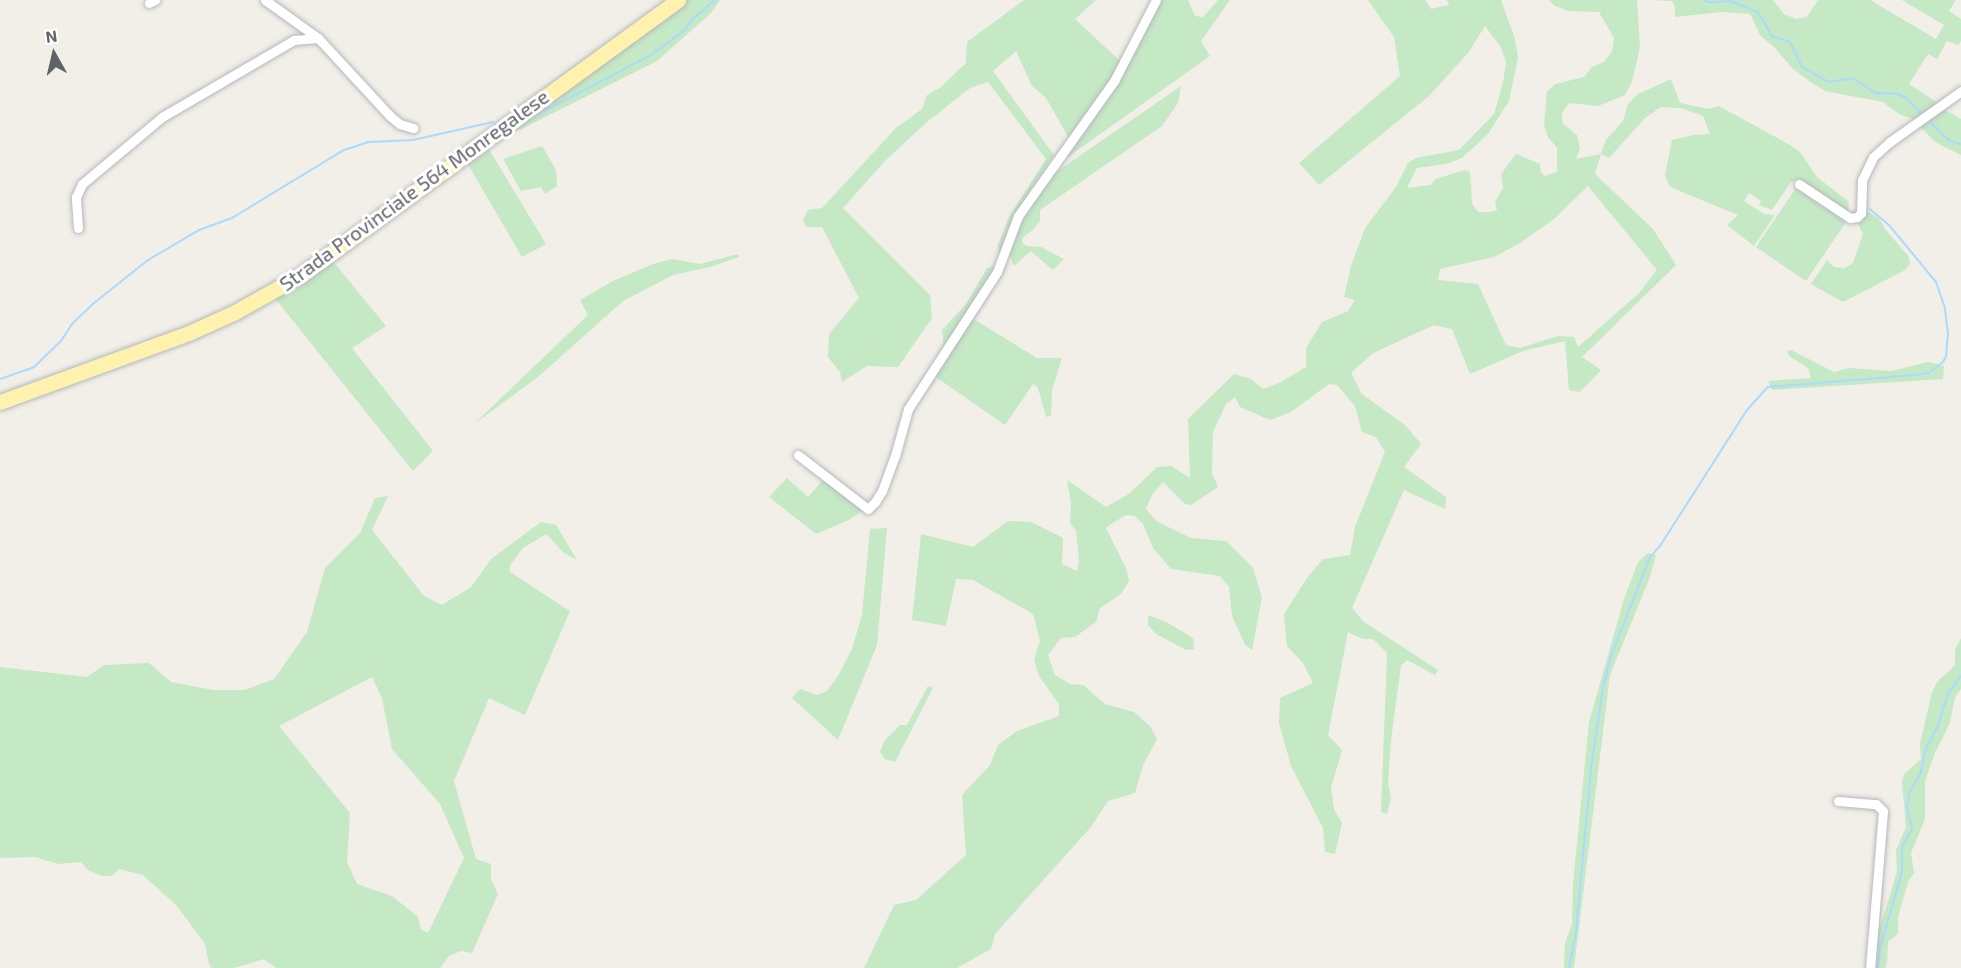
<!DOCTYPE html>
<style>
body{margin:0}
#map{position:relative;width:1961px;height:968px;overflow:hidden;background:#f1efe8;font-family:"Exo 2",sans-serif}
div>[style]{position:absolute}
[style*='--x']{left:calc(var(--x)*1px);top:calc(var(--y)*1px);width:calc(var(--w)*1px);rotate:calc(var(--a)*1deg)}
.green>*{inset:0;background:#c5e8c5}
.stream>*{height:2px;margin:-1px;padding:0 1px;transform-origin:1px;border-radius:1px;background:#aadaff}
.roads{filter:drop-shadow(0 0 2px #b5b8bc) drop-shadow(0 0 2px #b5b8bc)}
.street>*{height:9px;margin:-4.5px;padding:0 4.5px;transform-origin:4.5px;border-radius:4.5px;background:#fff}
.primary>*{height:15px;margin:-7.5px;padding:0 7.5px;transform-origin:7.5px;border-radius:7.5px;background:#fff2af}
span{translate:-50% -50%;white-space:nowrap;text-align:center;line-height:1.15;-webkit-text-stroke:6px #fff;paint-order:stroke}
.street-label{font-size:20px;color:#5f6368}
.north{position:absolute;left:24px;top:24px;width:60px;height:60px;-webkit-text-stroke:4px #fff;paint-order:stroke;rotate:352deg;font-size:16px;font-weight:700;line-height:24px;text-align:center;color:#5f6368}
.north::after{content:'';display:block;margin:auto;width:21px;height:27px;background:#5f6368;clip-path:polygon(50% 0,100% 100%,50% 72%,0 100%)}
</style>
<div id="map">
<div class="green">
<div style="clip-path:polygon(687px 0,720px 0,711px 13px,657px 61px,519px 130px,511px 129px)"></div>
<div style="clip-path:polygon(1024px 0,1096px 0,1075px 19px,1120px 61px,1109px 81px,1068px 137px,1046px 98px,1032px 86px,1016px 51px,993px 71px,1054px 155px,1021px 205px,1008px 229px,999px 255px,998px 245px,1009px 217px,1046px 159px,988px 82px,970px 88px,927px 122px,885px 161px,843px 208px,930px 295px,932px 318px,898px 367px,867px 366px,842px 382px,840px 372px,828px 357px,829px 334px,859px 298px,822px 227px,806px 227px,803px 220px,808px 210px,822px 208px,896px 128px,922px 109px,927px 95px,941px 87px,966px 63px,967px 42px)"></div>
<div style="clip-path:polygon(1161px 0,1188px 0,1195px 16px,1203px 17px,1218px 0,1230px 0,1201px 41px,1210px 56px,1058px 164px,1121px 78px)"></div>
<div style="clip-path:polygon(evenodd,1368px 0,1425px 0,1431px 9px,1449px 5px,1447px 0,1501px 0,1515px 39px,1518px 58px,1509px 101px,1488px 134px,1462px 158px,1446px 164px,1417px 168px,1407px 188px,1431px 185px,1435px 179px,1465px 170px,1470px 172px,1472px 203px,1478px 212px,1489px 212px,1497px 210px,1495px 202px,1503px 188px,1501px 174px,1516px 154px,1540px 164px,1541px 173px,1545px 176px,1557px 172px,1557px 148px,1548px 137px,1544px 125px,1547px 92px,1555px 84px,1584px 77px,1592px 67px,1604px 62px,1612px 51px,1614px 38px,1599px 12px,1569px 11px,1555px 6px,1549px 0,1637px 0,1640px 47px,1632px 82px,1625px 95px,1598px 106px,1569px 103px,1562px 113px,1563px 124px,1577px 135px,1580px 149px,1576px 159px,1601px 154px,1606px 140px,1623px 121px,1628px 104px,1638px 94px,1671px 79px,1680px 103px,1709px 109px,1719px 106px,1790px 145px,1800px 152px,1817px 177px,1849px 202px,1848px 213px,1799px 179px,1791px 182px,1772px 210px,1759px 205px,1761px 201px,1749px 193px,1744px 201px,1764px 214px,1775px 215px,1754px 246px,1727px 225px,1738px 215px,1670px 187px,1665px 175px,1672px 140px,1693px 135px,1710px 134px,1703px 116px,1681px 108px,1661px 107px,1645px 118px,1609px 158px,1601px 154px,1595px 174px,1653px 229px,1676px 265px,1582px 357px,1601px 370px,1580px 392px,1569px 390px,1565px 341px,1523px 351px,1470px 374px,1452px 329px,1434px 325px,1373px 353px,1351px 373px,1362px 394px,1405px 425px,1421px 444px,1404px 467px,1446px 497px,1445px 509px,1404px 490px,1352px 608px,1364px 622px,1438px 670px,1435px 675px,1407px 660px,1401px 666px,1391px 740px,1388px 783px,1391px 798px,1387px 814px,1381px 812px,1387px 653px,1373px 639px,1363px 639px,1348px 632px,1328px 735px,1342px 750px,1331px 788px,1334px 809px,1342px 823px,1335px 854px,1325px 852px,1323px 828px,1291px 766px,1279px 723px,1280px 698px,1313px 683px,1303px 663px,1287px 646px,1284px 614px,1307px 578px,1323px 559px,1350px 555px,1355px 527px,1385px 452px,1376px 437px,1362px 432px,1355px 406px,1337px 385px,1329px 384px,1291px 412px,1270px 420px,1240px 407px,1235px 397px,1226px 404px,1213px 432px,1212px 473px,1218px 487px,1191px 505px,1185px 504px,1163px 482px,1152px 495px,1146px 509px,1156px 521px,1191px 538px,1226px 541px,1253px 568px,1262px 597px,1252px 650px,1245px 645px,1232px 616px,1229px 587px,1220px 576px,1171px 569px,1153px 548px,1143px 524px,1135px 516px,1126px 515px,1111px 524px,1106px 528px,1126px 568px,1129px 581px,1121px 594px,1100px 608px,1096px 622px,1075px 637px,1061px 638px,1048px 655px,1055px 675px,1070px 684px,1083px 685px,1105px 704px,1134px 712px,1150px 726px,1157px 739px,1143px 765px,1135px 793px,1108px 801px,1090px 828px,995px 934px,991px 949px,957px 968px,864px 968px,894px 905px,916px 900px,966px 855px,962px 795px,990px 765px,998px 745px,1017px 731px,1059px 716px,1059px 704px,1039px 676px,1034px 659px,1040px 641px,1033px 614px,973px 580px,956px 579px,946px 626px,912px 620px,921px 534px,973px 547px,1008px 521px,1031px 522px,1063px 538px,1062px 564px,1077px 571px,1079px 560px,1076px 531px,1070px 523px,1071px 503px,1067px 480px,1106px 507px,1129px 494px,1157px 467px,1171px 466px,1190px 478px,1188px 419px,1234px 374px,1251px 379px,1263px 389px,1279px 383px,1306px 367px,1306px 348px,1322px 322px,1348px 311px,1355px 300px,1344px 297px,1351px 266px,1365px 228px,1396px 187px,1408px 163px,1416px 158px,1459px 150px,1494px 114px,1503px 83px,1506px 62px,1500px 46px,1485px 26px,1468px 53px,1429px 96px,1319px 185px,1299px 163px,1400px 76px,1394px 37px,1368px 0,1588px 186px,1657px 270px,1639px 293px,1578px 347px,1574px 337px,1558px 336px,1520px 348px,1506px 345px,1478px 284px,1438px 280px,1440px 269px,1494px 257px,1520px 243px,1554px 219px,1588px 186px)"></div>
<div style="clip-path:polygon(1651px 0,1773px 0,1784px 14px,1796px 19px,1807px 17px,1818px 0,1870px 0,1936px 39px,1944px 25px,1902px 0,1956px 0,1949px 11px,1961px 19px,1961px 41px,1958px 45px,1947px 41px,1937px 59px,1928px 54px,1909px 84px,1939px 104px,1916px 120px,1899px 114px,1883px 102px,1825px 91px,1812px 83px,1792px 68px,1776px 49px,1760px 35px,1750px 14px,1722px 12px,1675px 17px,1675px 7px,1672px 1px)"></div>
<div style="clip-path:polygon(1181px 86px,1178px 103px,1162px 126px,1040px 210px,1040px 221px,1033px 230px,1023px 237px,1022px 242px,1026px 246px,1041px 247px,1064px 259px,1053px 270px,1031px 251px,1014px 266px,1009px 253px,1015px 233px,1052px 175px)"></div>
<div style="clip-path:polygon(1942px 108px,1961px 119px,1961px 155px,1935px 142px,1919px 125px)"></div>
<div style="clip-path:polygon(487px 146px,546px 244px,522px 257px,466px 161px)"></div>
<div style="clip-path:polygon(542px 146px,556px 170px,557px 186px,545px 194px,541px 187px,521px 191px,503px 159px)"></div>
<div style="clip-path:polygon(1796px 188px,1846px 222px,1806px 281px,1756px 247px)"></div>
<div style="clip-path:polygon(1865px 210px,1879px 218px,1885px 229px,1909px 257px,1910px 264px,1905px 270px,1843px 302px,1811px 284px,1827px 260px,1834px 267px,1845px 268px,1853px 263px,1863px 234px,1857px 222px,1866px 215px)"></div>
<div style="clip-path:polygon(738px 254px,739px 257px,710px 267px,673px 275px,623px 301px,538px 377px,474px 424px,588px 315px,580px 300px,613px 281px,653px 264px,672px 259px,700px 264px)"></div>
<div style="clip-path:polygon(331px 259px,386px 326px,352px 348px,433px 451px,413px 471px,274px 297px)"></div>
<div style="clip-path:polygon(995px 267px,944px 348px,942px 330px,966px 304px,987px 268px)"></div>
<div style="clip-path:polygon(975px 320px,1037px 358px,1062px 358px,1052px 390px,1051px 416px,1046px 417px,1038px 388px,1033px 384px,1005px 425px,933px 375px,970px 321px)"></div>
<div style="clip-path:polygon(1791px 350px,1834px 372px,1849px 368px,1891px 371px,1928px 362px,1944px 366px,1943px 379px,1772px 390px,1768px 381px,1811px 378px,1808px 368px,1789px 356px,1787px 351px)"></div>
<div style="clip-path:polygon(787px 478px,808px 497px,824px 479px,863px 510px,849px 520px,816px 534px,769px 497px)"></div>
<div style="clip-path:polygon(evenodd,388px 496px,372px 530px,424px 596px,442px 605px,471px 587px,491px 559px,541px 522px,556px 525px,577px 560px,564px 553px,546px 534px,523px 548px,510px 565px,510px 572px,570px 611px,525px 715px,489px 698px,454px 781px,476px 859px,491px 864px,491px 879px,498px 894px,472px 953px,461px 951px,449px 956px,440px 968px,276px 968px,264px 959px,234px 968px,212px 968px,209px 964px,205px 944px,177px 906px,143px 875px,119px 869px,112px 876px,102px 876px,88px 870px,81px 862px,58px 864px,35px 857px,0 858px,0 667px,87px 677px,104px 665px,149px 663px,171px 682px,213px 690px,245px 690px,274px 679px,307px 632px,325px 568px,360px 533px,375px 498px,388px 496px,372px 677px,382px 698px,392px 749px,440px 804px,464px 858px,428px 933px,421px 929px,418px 917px,392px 896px,357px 884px,347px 862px,350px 813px,279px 726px,372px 677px)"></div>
<div style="clip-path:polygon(887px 528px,877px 645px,838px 740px,792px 698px,800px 689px,817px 695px,827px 691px,838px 676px,852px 649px,862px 615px,870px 529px)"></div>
<div style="clip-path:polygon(1648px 553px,1656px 555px,1650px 577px,1610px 675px,1574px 968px,1564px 968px,1565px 943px,1572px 924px,1573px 884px,1589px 722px,1624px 599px,1638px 562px)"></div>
<div style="clip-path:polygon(1148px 615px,1166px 622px,1193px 638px,1194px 649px,1186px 650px,1156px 634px,1148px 625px)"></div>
<div style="clip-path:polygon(1961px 638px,1961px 689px,1955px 697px,1950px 723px,1935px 753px,1925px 781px,1925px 819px,1911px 853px,1914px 873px,1908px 882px,1898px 917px,1898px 934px,1888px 942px,1887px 963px,1885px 968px,1873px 968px,1876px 940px,1897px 872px,1896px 850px,1906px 827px,1902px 782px,1904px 774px,1921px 759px,1920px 744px,1932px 692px,1937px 682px,1955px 665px,1955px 650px)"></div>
<div style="clip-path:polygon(928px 686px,933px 688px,895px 762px,885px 759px,880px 752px,885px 740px,900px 725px,907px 725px)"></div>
</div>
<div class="stream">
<div style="--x:1703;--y:0;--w:5;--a:22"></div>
<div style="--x:1708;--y:2;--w:23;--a:-2"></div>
<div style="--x:1731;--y:1;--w:29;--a:22"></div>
<div style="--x:1758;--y:12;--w:28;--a:60"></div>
<div style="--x:1772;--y:36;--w:19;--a:18"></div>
<div style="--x:1790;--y:42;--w:28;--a:64"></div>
<div style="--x:1802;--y:67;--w:31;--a:29"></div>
<div style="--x:1829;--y:82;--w:24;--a:-9"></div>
<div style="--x:1853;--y:78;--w:27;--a:34"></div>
<div style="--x:1875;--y:93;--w:23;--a:2"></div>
<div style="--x:1898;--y:94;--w:9;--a:27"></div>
<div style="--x:1906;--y:98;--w:25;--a:45"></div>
<div style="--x:1928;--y:120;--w:30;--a:44"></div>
<div style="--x:1950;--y:141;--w:11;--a:15"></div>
<div style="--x:525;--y:121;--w:142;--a:-27.6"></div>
<div style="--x:651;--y:55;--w:42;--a:-36.3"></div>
<div style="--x:685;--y:30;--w:14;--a:-54"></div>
<div style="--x:693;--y:19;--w:29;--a:-41"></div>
<div style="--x:0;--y:379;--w:36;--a:-19"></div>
<div style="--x:34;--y:367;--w:37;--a:-44"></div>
<div style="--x:61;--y:341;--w:20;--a:-57"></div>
<div style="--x:72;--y:324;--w:30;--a:-44"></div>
<div style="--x:94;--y:303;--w:69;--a:-38.5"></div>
<div style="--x:148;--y:260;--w:59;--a:-30.5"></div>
<div style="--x:199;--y:230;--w:35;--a:-20"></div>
<div style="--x:232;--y:218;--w:131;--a:-31.3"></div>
<div style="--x:344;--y:150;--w:26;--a:-18"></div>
<div style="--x:369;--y:142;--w:44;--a:-2.6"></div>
<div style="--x:413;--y:140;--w:82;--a:-12.7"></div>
<div style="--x:1569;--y:968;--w:38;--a:-79"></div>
<div style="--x:1576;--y:931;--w:164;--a:-84.7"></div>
<div style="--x:1591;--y:768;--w:81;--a:-81.5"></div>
<div style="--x:1603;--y:688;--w:33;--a:-76"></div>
<div style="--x:1611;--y:656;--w:106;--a:-68.5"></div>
<div style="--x:1650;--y:557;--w:15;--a:-48"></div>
<div style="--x:1660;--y:546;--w:161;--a:-57.4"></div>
<div style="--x:1747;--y:410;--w:31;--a:-48"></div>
<div style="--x:1768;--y:387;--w:147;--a:-4.7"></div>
<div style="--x:1915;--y:375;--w:13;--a:-9"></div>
<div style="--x:1928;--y:373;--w:19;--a:-36"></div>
<div style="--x:1943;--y:362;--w:7;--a:-63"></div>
<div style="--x:1946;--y:356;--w:22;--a:-85"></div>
<div style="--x:1948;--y:334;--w:26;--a:-97"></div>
<div style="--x:1945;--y:308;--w:28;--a:-109"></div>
<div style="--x:1936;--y:282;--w:74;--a:-129.5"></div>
<div style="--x:1889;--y:225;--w:25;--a:-140"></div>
<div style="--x:1878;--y:968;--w:20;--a:-84"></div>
<div style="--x:1880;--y:948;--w:79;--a:-73.9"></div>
<div style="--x:1902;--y:872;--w:25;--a:-90"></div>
<div style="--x:1902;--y:847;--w:21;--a:-61"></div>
<div style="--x:1912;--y:829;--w:23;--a:-103"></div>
<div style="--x:1907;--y:807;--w:13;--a:-81"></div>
<div style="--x:1909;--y:794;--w:25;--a:-61"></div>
<div style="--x:1921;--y:772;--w:24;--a:-78"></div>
<div style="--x:1926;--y:749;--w:27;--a:-63"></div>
<div style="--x:1938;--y:725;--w:33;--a:-72"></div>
<div style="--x:1948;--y:694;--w:22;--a:-54"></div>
</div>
<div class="roads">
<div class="street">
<div style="--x:265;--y:0;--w:65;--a:35.6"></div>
<div style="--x:318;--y:38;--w:106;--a:47.3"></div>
<div style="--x:390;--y:116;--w:13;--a:39"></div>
<div style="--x:400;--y:124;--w:14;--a:17"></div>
<div style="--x:149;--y:3;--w:7;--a:-27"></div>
<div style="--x:1799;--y:184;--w:61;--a:33.7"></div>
<div style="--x:1850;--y:218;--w:7;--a:-8"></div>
<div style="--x:1857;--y:217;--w:6;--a:-45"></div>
<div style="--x:1861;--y:213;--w:33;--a:-88"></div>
<div style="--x:1862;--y:180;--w:25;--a:-64"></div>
<div style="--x:1873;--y:157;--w:24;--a:-42"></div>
<div style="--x:1891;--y:141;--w:86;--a:-35.5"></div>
<div style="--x:78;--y:228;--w:31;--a:-94"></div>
<div style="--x:76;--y:197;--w:14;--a:-65"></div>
<div style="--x:82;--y:184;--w:104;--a:-39.9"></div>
<div style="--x:162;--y:117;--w:153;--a:-30.3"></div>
<div style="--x:294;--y:40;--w:24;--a:-5"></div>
<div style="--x:798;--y:455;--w:88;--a:37.6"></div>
<div style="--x:868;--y:509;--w:10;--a:-45"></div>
<div style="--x:875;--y:502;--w:13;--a:-58"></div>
<div style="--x:882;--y:491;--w:37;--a:-70"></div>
<div style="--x:895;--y:456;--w:49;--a:-74.5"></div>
<div style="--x:908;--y:409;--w:163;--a:-57"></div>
<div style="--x:997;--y:272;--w:60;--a:-69.4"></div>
<div style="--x:1018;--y:216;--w:166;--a:-54.6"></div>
<div style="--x:1114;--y:81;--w:91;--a:-62.6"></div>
<div style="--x:1838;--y:801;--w:38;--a:5"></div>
<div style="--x:1876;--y:804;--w:10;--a:45"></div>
<div style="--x:1883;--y:811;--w:158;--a:94.7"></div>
</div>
<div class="primary">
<div style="--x:0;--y:402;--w:201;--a:-20.1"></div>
<div style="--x:189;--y:333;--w:51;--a:-24.5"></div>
<div style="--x:235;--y:312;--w:76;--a:-29.3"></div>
<div style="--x:301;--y:275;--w:467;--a:-36.1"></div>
</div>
</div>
<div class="street-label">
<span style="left:414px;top:190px;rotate:-36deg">Strada Provinciale 564 Monregalese</span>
</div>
<div class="north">N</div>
</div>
